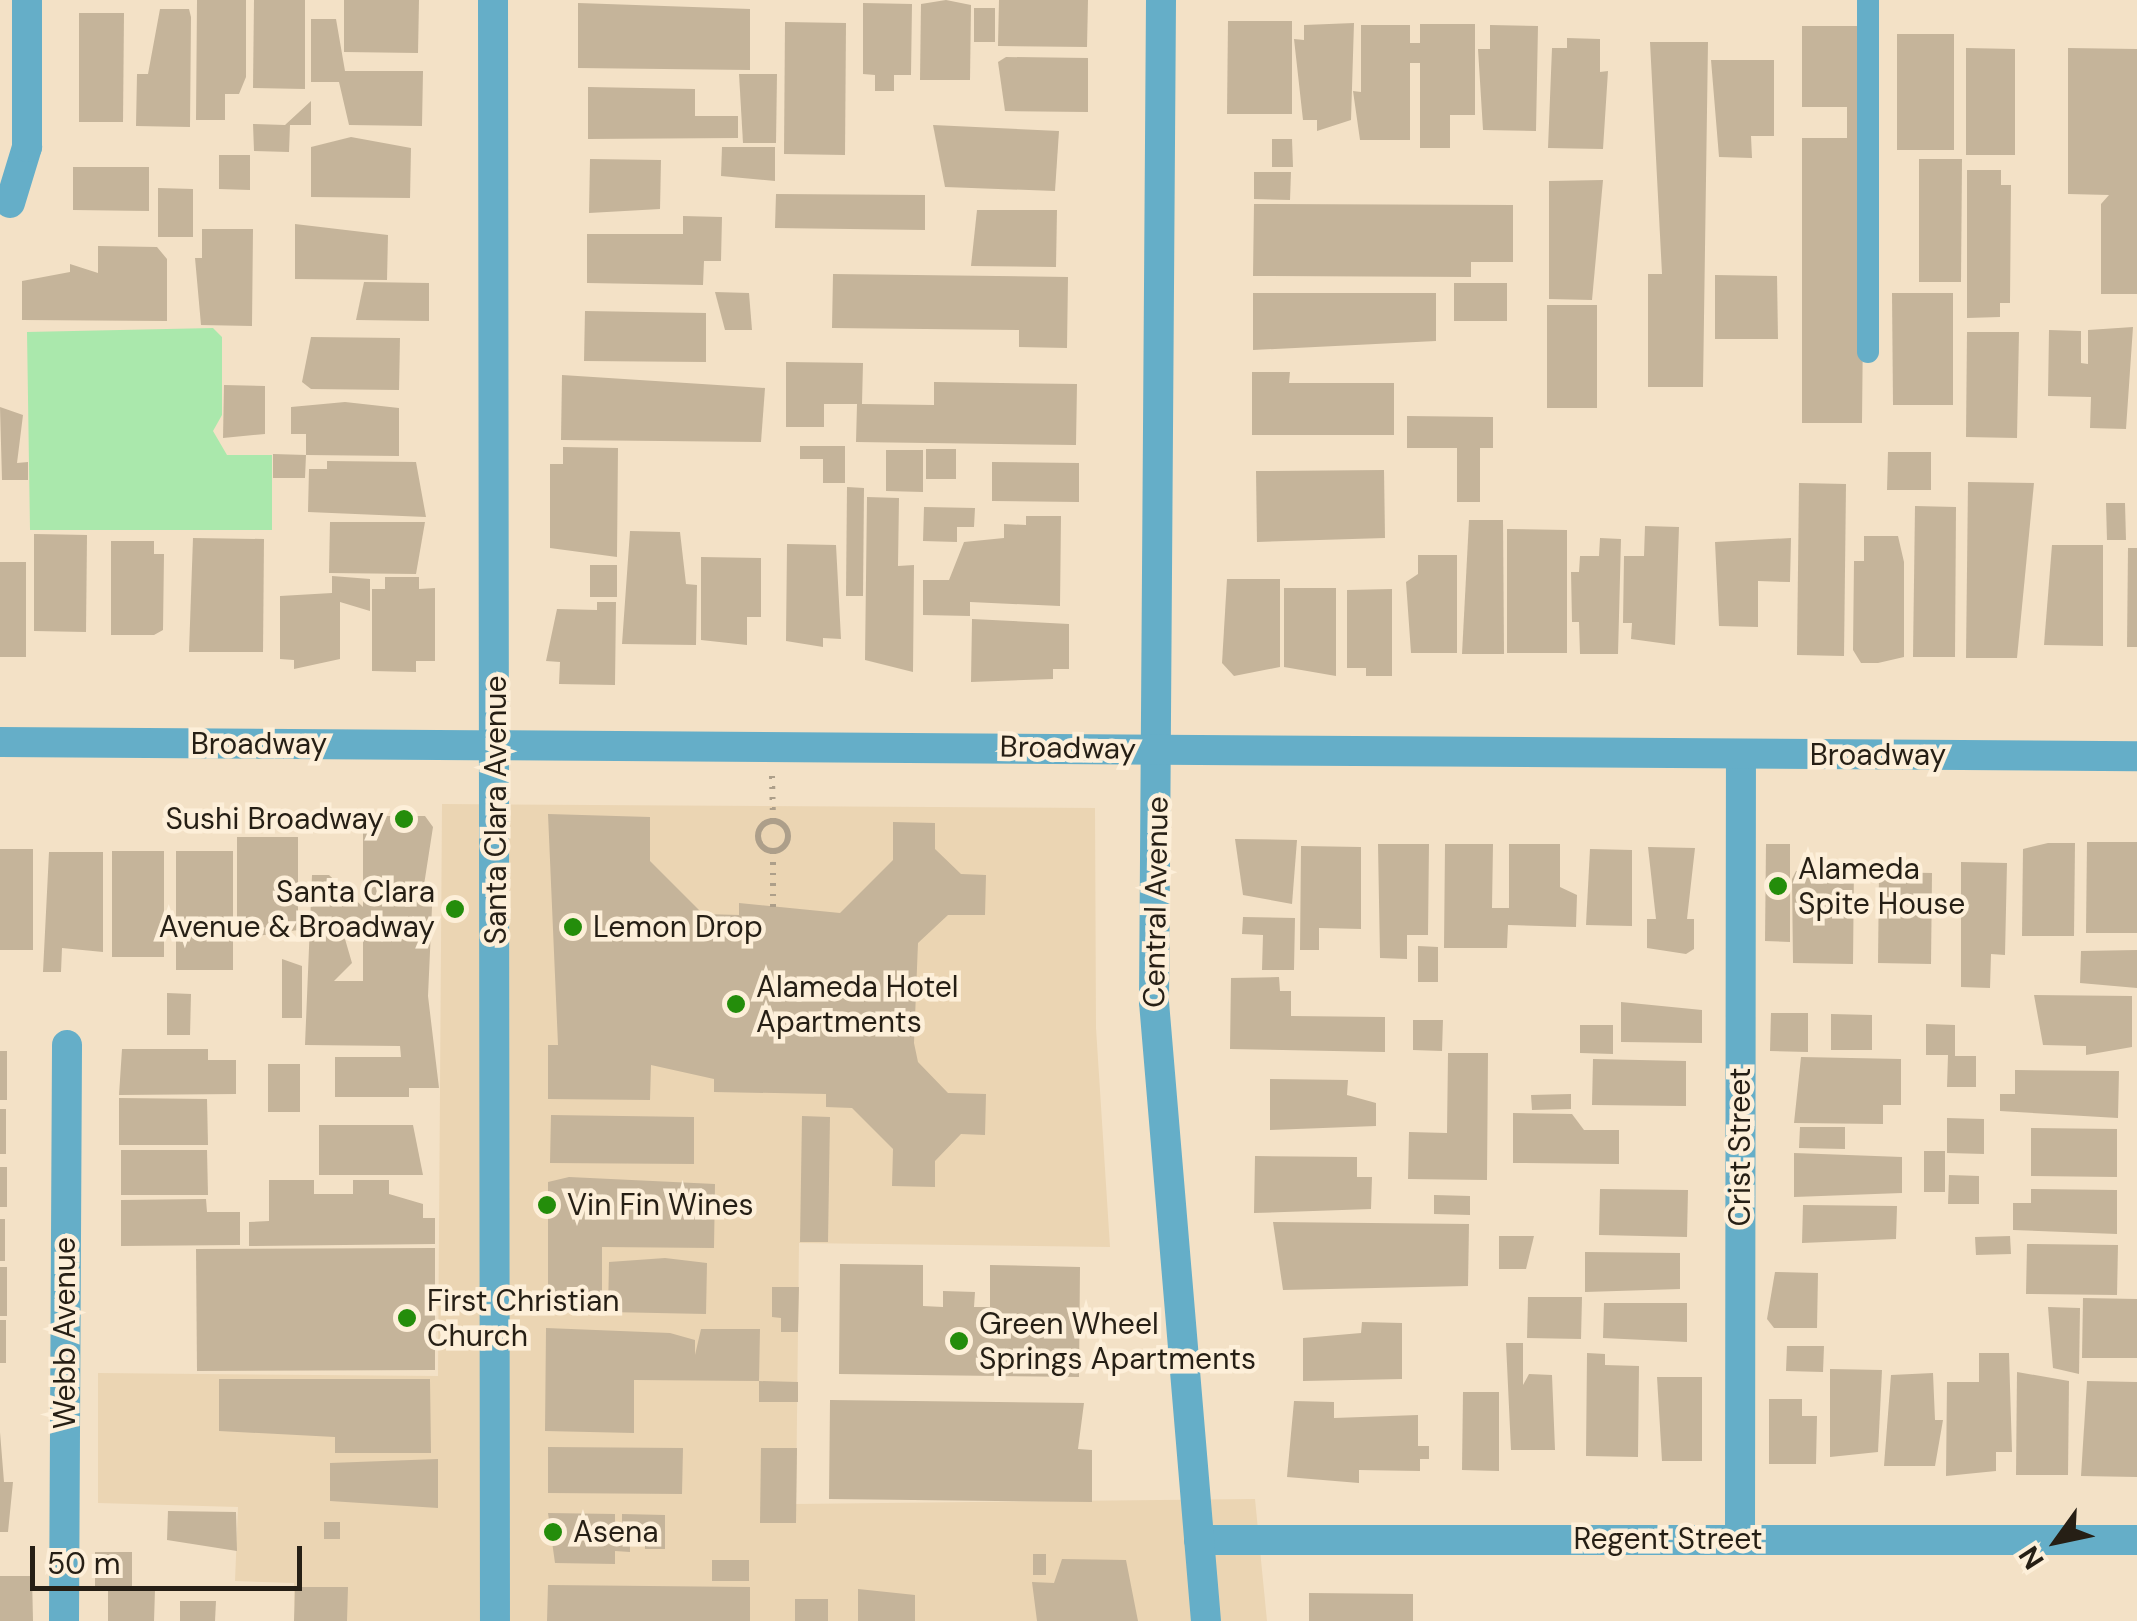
<!DOCTYPE html>
<style>
body{margin:0}
#map{position:relative;width:2137px;height:1621px;overflow:hidden;background:#f3e1c6;font-family:"DM Sans",sans-serif}
div>[style]{position:absolute}
[style*='--x']{left:calc(var(--x)*1px);top:calc(var(--y)*1px);width:calc(var(--w)*1px);rotate:calc(var(--a)*1deg)}
.built>*{inset:0;background:#ebd5b3}
.green>*{inset:0;background:#aae8ac}
.building>*{inset:0;background:#c5b49a}
.path>*{height:6px;margin-top:-3px;transform-origin:0;background:repeating-linear-gradient(90deg,#ad9f8a 0 2.5px,transparent 0 10.5px)}
.path>.ring{margin:-3px;padding:0;box-sizing:content-box;background:none;border:6px solid #ad9f8a;border-radius:50%}
.service>*{height:22px;margin:-11px;padding:0 11px;transform-origin:11px;border-radius:11px;background:#65aec8}
.minor>*{height:30px;margin:-15px;padding:0 15px;transform-origin:15px;border-radius:15px;background:#65aec8}
.tertiary>*{height:30px;margin:-15px;padding:0 15px;transform-origin:15px;border-radius:15px;background:#65aec8}
.dots>*{width:28px;height:28px;translate:-50% -50%;box-sizing:border-box;border:5px solid #fdefd9;border-radius:50%}
span{translate:-50% -50%;white-space:nowrap;text-align:center;line-height:1.15;-webkit-text-stroke:9px #fdefd9;paint-order:stroke}
.street-label{font-size:30px;color:#261f15}
.poi-label{font-size:30px;color:#261f15}
.right{translate:-100% -50%;text-align:right}
.left{translate:0 -50%;text-align:left}
.north{position:absolute;left:2007px;top:1491px;width:100px;height:100px;-webkit-text-stroke:8px #fdefd9;paint-order:stroke;rotate:237deg;font-size:28px;font-weight:700;line-height:40px;text-align:center;color:#261f15}
.north::after{content:'';display:block;margin:auto;width:35px;height:45px;background:#261f15;clip-path:polygon(50% 0,100% 100%,50% 72%,0 100%)}
.scale{position:absolute;left:30px;top:1546px;width:272px;height:45px;box-sizing:border-box;border:5px solid #261f15;border-top:0;padding-left:12px;font-size:30px;line-height:35px;white-space:nowrap;color:#261f15;-webkit-text-stroke:8px #fdefd9;paint-order:stroke}
</style>
<div id="map">
<div class="built">
<div style="clip-path:polygon(442px 804px,1095px 808px,1096px 1028px,1110px 1247px,799px 1243px,796px 1504px,1255px 1499px,1267px 1621px,295px 1621px,294px 1583px,235px 1581px,238px 1507px,98px 1503px,98px 1373px,438px 1376px)"></div>
</div>
<div class="green">
<div style="clip-path:polygon(213px 328px,222px 337px,222px 415px,213px 431px,227px 455px,272px 455px,272px 530px,30px 530px,27px 332px)"></div>
</div>
<div class="building">
<div style="clip-path:polygon(197px 0,246px 0,246px 77px,239px 94px,225px 94px,225px 120px,196px 120px)"></div>
<div style="clip-path:polygon(254px 0,305px 0,305px 89px,253px 88px)"></div>
<div style="clip-path:polygon(344px 0,419px 0,418px 53px,344px 52px)"></div>
<div style="clip-path:polygon(946px 0,971px 5px,970px 80px,920px 80px,921px 4px)"></div>
<div style="clip-path:polygon(999px 0,1088px 0,1087px 47px,998px 46px)"></div>
<div style="clip-path:polygon(578px 3px,750px 9px,750px 70px,578px 68px)"></div>
<div style="clip-path:polygon(863px 3px,912px 4px,911px 75px,894px 75px,894px 91px,875px 91px,875px 75px,863px 74px)"></div>
<div style="clip-path:polygon(974px 8px,995px 8px,995px 42px,974px 42px)"></div>
<div style="clip-path:polygon(160px 9px,189px 9px,191px 17px,190px 127px,136px 126px,137px 74px,148px 74px)"></div>
<div style="clip-path:polygon(79px 13px,124px 13px,123px 122px,79px 122px)"></div>
<div style="clip-path:polygon(311px 19px,336px 19px,345px 71px,423px 71px,422px 126px,349px 125px,339px 82px,311px 82px)"></div>
<div style="clip-path:polygon(1228px 21px,1292px 21px,1292px 114px,1227px 114px)"></div>
<div style="clip-path:polygon(785px 22px,846px 23px,845px 155px,784px 154px)"></div>
<div style="clip-path:polygon(1354px 23px,1351px 120px,1317px 131px,1317px 120px,1303px 120px,1294px 39px,1304px 40px,1304px 25px)"></div>
<div style="clip-path:polygon(1420px 24px,1475px 24px,1475px 115px,1450px 115px,1450px 148px,1420px 148px,1420px 63px,1410px 63px,1410px 140px,1360px 140px,1353px 91px,1361px 92px,1361px 25px,1410px 25px,1410px 43px,1420px 43px)"></div>
<div style="clip-path:polygon(1490px 25px,1538px 26px,1536px 131px,1483px 130px,1478px 49px,1490px 49px)"></div>
<div style="clip-path:polygon(1802px 26px,1866px 26px,1862px 423px,1802px 423px,1802px 138px,1847px 138px,1847px 107px,1802px 107px)"></div>
<div style="clip-path:polygon(1897px 34px,1954px 34px,1954px 150px,1897px 150px)"></div>
<div style="clip-path:polygon(1567px 38px,1600px 39px,1600px 72px,1608px 71px,1603px 149px,1548px 148px,1552px 48px,1567px 48px)"></div>
<div style="clip-path:polygon(1650px 42px,1708px 42px,1703px 387px,1648px 387px,1648px 274px,1662px 274px)"></div>
<div style="clip-path:polygon(1966px 48px,2015px 49px,2015px 155px,1966px 155px)"></div>
<div style="clip-path:polygon(2068px 48px,2137px 49px,2137px 294px,2101px 294px,2101px 204px,2109px 195px,2068px 194px)"></div>
<div style="clip-path:polygon(1006px 57px,1088px 58px,1088px 112px,1005px 111px,998px 62px)"></div>
<div style="clip-path:polygon(1711px 60px,1774px 60px,1774px 136px,1751px 136px,1752px 158px,1719px 157px)"></div>
<div style="clip-path:polygon(739px 74px,777px 74px,776px 143px,743px 143px)"></div>
<div style="clip-path:polygon(588px 87px,695px 89px,695px 116px,738px 116px,738px 138px,588px 139px)"></div>
<div style="clip-path:polygon(311px 101px,311px 125px,290px 125px,289px 152px,254px 151px,253px 124px,285px 125px)"></div>
<div style="clip-path:polygon(933px 125px,1059px 131px,1055px 191px,945px 187px)"></div>
<div style="clip-path:polygon(351px 137px,411px 148px,410px 198px,311px 197px,311px 147px)"></div>
<div style="clip-path:polygon(1272px 139px,1292px 139px,1293px 167px,1272px 167px)"></div>
<div style="clip-path:polygon(722px 147px,775px 147px,775px 181px,721px 176px)"></div>
<div style="clip-path:polygon(219px 155px,250px 155px,250px 190px,219px 189px)"></div>
<div style="clip-path:polygon(590px 159px,661px 160px,660px 209px,589px 213px)"></div>
<div style="clip-path:polygon(1919px 159px,1962px 159px,1961px 282px,1919px 282px)"></div>
<div style="clip-path:polygon(73px 167px,149px 167px,149px 211px,73px 210px)"></div>
<div style="clip-path:polygon(1967px 170px,2001px 170px,2001px 185px,2011px 185px,2010px 303px,2000px 303px,2000px 317px,1967px 318px)"></div>
<div style="clip-path:polygon(1254px 172px,1291px 172px,1290px 200px,1254px 199px)"></div>
<div style="clip-path:polygon(1603px 180px,1592px 300px,1549px 299px,1549px 181px)"></div>
<div style="clip-path:polygon(158px 188px,193px 189px,193px 237px,158px 237px)"></div>
<div style="clip-path:polygon(776px 194px,925px 195px,925px 230px,775px 228px)"></div>
<div style="clip-path:polygon(1254px 204px,1513px 205px,1513px 262px,1471px 262px,1471px 277px,1253px 276px)"></div>
<div style="clip-path:polygon(977px 210px,1057px 210px,1056px 267px,971px 266px)"></div>
<div style="clip-path:polygon(683px 216px,722px 217px,721px 261px,704px 261px,703px 285px,587px 283px,587px 234px,683px 234px)"></div>
<div style="clip-path:polygon(295px 224px,388px 235px,387px 280px,295px 279px)"></div>
<div style="clip-path:polygon(202px 229px,253px 229px,252px 326px,201px 325px,195px 258px,202px 258px)"></div>
<div style="clip-path:polygon(98px 246px,157px 247px,167px 259px,167px 321px,22px 320px,22px 281px,70px 272px,70px 264px,98px 273px)"></div>
<div style="clip-path:polygon(833px 274px,1068px 277px,1067px 348px,1019px 347px,1019px 330px,832px 328px)"></div>
<div style="clip-path:polygon(1715px 275px,1777px 276px,1778px 339px,1715px 339px)"></div>
<div style="clip-path:polygon(364px 282px,429px 283px,429px 321px,356px 320px)"></div>
<div style="clip-path:polygon(1454px 283px,1507px 283px,1507px 321px,1454px 321px)"></div>
<div style="clip-path:polygon(715px 292px,749px 293px,752px 330px,725px 330px)"></div>
<div style="clip-path:polygon(1253px 293px,1436px 293px,1436px 341px,1253px 350px)"></div>
<div style="clip-path:polygon(1892px 293px,1953px 293px,1953px 405px,1893px 405px)"></div>
<div style="clip-path:polygon(1547px 305px,1597px 305px,1597px 408px,1547px 408px)"></div>
<div style="clip-path:polygon(585px 311px,706px 313px,706px 362px,584px 361px)"></div>
<div style="clip-path:polygon(2133px 327px,2126px 429px,2090px 428px,2091px 397px,2048px 396px,2049px 330px,2081px 331px,2081px 363px,2088px 364px,2088px 330px)"></div>
<div style="clip-path:polygon(1967px 332px,2019px 332px,2017px 438px,1966px 437px)"></div>
<div style="clip-path:polygon(311px 337px,400px 338px,399px 390px,311px 389px,302px 382px)"></div>
<div style="clip-path:polygon(786px 362px,863px 363px,862px 404px,934px 405px,934px 382px,1077px 384px,1076px 445px,856px 442px,857px 404px,824px 404px,824px 427px,786px 427px)"></div>
<div style="clip-path:polygon(1252px 372px,1290px 372px,1289px 383px,1394px 383px,1394px 435px,1252px 435px)"></div>
<div style="clip-path:polygon(562px 375px,765px 388px,761px 442px,561px 440px)"></div>
<div style="clip-path:polygon(224px 385px,265px 386px,265px 434px,223px 438px)"></div>
<div style="clip-path:polygon(345px 402px,399px 408px,399px 456px,306px 455px,305px 478px,273px 478px,273px 454px,306px 455px,306px 434px,291px 434px,291px 407px)"></div>
<div style="clip-path:polygon(0 407px,23px 415px,17px 463px,28px 462px,28px 480px,2px 480px)"></div>
<div style="clip-path:polygon(1407px 416px,1493px 417px,1493px 448px,1480px 448px,1480px 502px,1457px 502px,1457px 448px,1407px 448px)"></div>
<div style="clip-path:polygon(800px 446px,845px 446px,845px 483px,823px 483px,823px 459px,800px 459px)"></div>
<div style="clip-path:polygon(563px 447px,618px 448px,617px 557px,550px 548px,550px 464px,563px 464px)"></div>
<div style="clip-path:polygon(926px 449px,956px 449px,956px 479px,926px 479px)"></div>
<div style="clip-path:polygon(886px 450px,923px 450px,923px 492px,886px 491px)"></div>
<div style="clip-path:polygon(1888px 452px,1931px 452px,1931px 490px,1887px 490px)"></div>
<div style="clip-path:polygon(327px 461px,416px 462px,426px 517px,308px 512px,309px 469px,327px 469px)"></div>
<div style="clip-path:polygon(992px 462px,1079px 463px,1079px 502px,992px 501px)"></div>
<div style="clip-path:polygon(1384px 470px,1385px 538px,1257px 542px,1256px 471px)"></div>
<div style="clip-path:polygon(1968px 482px,2034px 483px,2017px 658px,1966px 658px)"></div>
<div style="clip-path:polygon(1799px 483px,1846px 484px,1844px 656px,1797px 655px)"></div>
<div style="clip-path:polygon(847px 487px,864px 488px,863px 596px,846px 596px)"></div>
<div style="clip-path:polygon(867px 497px,899px 498px,898px 566px,914px 565px,913px 672px,865px 660px)"></div>
<div style="clip-path:polygon(2106px 503px,2125px 503px,2126px 540px,2107px 540px)"></div>
<div style="clip-path:polygon(1915px 506px,1956px 507px,1955px 657px,1913px 657px)"></div>
<div style="clip-path:polygon(924px 507px,975px 508px,974px 527px,957px 527px,957px 542px,923px 541px)"></div>
<div style="clip-path:polygon(1026px 516px,1061px 516px,1060px 606px,970px 602px,970px 616px,923px 615px,923px 580px,949px 580px,964px 542px,1004px 538px,1004px 524px,1026px 525px)"></div>
<div style="clip-path:polygon(1469px 520px,1503px 520px,1504px 654px,1462px 654px)"></div>
<div style="clip-path:polygon(330px 522px,425px 522px,416px 574px,329px 573px)"></div>
<div style="clip-path:polygon(1645px 526px,1679px 527px,1675px 645px,1631px 639px,1632px 623px,1623px 623px,1624px 556px,1644px 556px)"></div>
<div style="clip-path:polygon(1507px 529px,1567px 530px,1567px 653px,1507px 653px)"></div>
<div style="clip-path:polygon(630px 531px,680px 532px,686px 584px,697px 585px,696px 645px,622px 644px)"></div>
<div style="clip-path:polygon(34px 534px,87px 535px,86px 632px,34px 631px)"></div>
<div style="clip-path:polygon(1864px 536px,1898px 536px,1904px 562px,1904px 657px,1878px 663px,1861px 663px,1853px 650px,1854px 561px,1864px 561px)"></div>
<div style="clip-path:polygon(193px 538px,264px 539px,263px 652px,189px 652px)"></div>
<div style="clip-path:polygon(1600px 538px,1621px 539px,1618px 654px,1580px 654px,1579px 622px,1572px 622px,1571px 572px,1579px 572px,1580px 556px,1599px 556px)"></div>
<div style="clip-path:polygon(1791px 538px,1790px 582px,1758px 581px,1758px 627px,1719px 626px,1715px 542px)"></div>
<div style="clip-path:polygon(111px 541px,154px 541px,154px 554px,164px 554px,163px 630px,154px 635px,111px 635px)"></div>
<div style="clip-path:polygon(787px 544px,836px 545px,841px 639px,823px 638px,823px 647px,786px 641px)"></div>
<div style="clip-path:polygon(2052px 545px,2103px 545px,2103px 646px,2044px 645px)"></div>
<div style="clip-path:polygon(2128px 548px,2137px 548px,2137px 647px,2127px 647px)"></div>
<div style="clip-path:polygon(1418px 555px,1457px 555px,1457px 653px,1411px 653px,1406px 582px,1418px 574px)"></div>
<div style="clip-path:polygon(701px 557px,761px 558px,761px 617px,747px 617px,747px 645px,701px 640px)"></div>
<div style="clip-path:polygon(0 562px,26px 562px,26px 657px,0 657px)"></div>
<div style="clip-path:polygon(590px 565px,617px 565px,617px 597px,590px 597px)"></div>
<div style="clip-path:polygon(332px 576px,370px 579px,370px 611px,340px 602px,340px 659px,294px 669px,294px 660px,280px 659px,280px 596px,332px 593px)"></div>
<div style="clip-path:polygon(385px 577px,419px 577px,419px 589px,435px 588px,435px 661px,416px 661px,416px 672px,372px 671px,372px 589px,385px 589px)"></div>
<div style="clip-path:polygon(1227px 579px,1280px 579px,1280px 667px,1234px 676px,1222px 663px)"></div>
<div style="clip-path:polygon(1284px 588px,1336px 588px,1336px 676px,1284px 667px)"></div>
<div style="clip-path:polygon(1392px 589px,1392px 676px,1366px 676px,1366px 668px,1347px 668px,1347px 590px)"></div>
<div style="clip-path:polygon(597px 602px,616px 602px,615px 685px,559px 684px,560px 662px,546px 661px,557px 609px,597px 610px)"></div>
<div style="clip-path:polygon(972px 619px,1069px 624px,1069px 669px,1053px 669px,1053px 679px,971px 682px)"></div>
<div style="clip-path:polygon(548px 814px,650px 817px,650px 861px,703px 914px,739px 915px,739px 903px,840px 913px,893px 860px,893px 822px,935px 823px,935px 849px,961px 874px,986px 875px,985px 915px,948px 915px,918px 943px,914px 1043px,918px 1062px,948px 1093px,986px 1094px,985px 1135px,961px 1134px,935px 1161px,935px 1187px,892px 1186px,893px 1149px,852px 1108px,826px 1107px,826px 1094px,714px 1092px,714px 1079px,651px 1065px,650px 1100px,548px 1099px,548px 1045px,558px 1045px)"></div>
<div style="clip-path:polygon(evenodd,363px 816px,425px 816px,433px 827px,424px 885px,433px 885px,428px 996px,439px 1088px,409px 1088px,409px 1097px,335px 1097px,335px 1057px,401px 1057px,400px 1046px,305px 1045px,312px 875px,329px 875px,363px 907px,363px 816px,363px 920px,363px 981px,334px 981px,352px 963px,345px 939px,363px 920px)"></div>
<div style="clip-path:polygon(237px 837px,298px 837px,298px 930px,237px 939px)"></div>
<div style="clip-path:polygon(1235px 839px,1297px 840px,1292px 904px,1243px 895px)"></div>
<div style="clip-path:polygon(2087px 842px,2137px 842px,2137px 933px,2086px 933px)"></div>
<div style="clip-path:polygon(2048px 843px,2075px 843px,2074px 936px,2022px 936px,2023px 849px)"></div>
<div style="clip-path:polygon(1378px 844px,1429px 844px,1428px 935px,1407px 935px,1407px 959px,1380px 958px)"></div>
<div style="clip-path:polygon(1445px 844px,1493px 844px,1492px 908px,1509px 908px,1509px 844px,1560px 844px,1560px 887px,1577px 895px,1576px 927px,1508px 925px,1507px 948px,1444px 948px)"></div>
<div style="clip-path:polygon(1766px 844px,1790px 844px,1790px 942px,1765px 941px)"></div>
<div style="clip-path:polygon(1301px 846px,1361px 847px,1361px 929px,1319px 928px,1319px 950px,1300px 950px)"></div>
<div style="clip-path:polygon(1648px 847px,1695px 848px,1687px 919px,1694px 919px,1694px 949px,1686px 954px,1647px 948px,1647px 919px,1656px 919px)"></div>
<div style="clip-path:polygon(0 849px,33px 849px,33px 950px,0 950px)"></div>
<div style="clip-path:polygon(1590px 849px,1632px 850px,1632px 926px,1586px 925px)"></div>
<div style="clip-path:polygon(112px 851px,164px 851px,164px 957px,112px 957px)"></div>
<div style="clip-path:polygon(176px 851px,233px 851px,233px 970px,176px 970px)"></div>
<div style="clip-path:polygon(49px 852px,103px 852px,103px 952px,62px 948px,61px 972px,43px 972px)"></div>
<div style="clip-path:polygon(1822px 862px,1854px 863px,1853px 964px,1793px 963px,1792px 879px,1796px 871px,1822px 871px)"></div>
<div style="clip-path:polygon(1961px 862px,2007px 863px,2005px 955px,1991px 954px,1990px 988px,1961px 987px)"></div>
<div style="clip-path:polygon(1879px 872px,1932px 873px,1931px 964px,1878px 963px)"></div>
<div style="clip-path:polygon(1243px 917px,1295px 918px,1294px 970px,1262px 970px,1263px 935px,1242px 934px)"></div>
<div style="clip-path:polygon(1418px 946px,1438px 947px,1438px 982px,1418px 982px)"></div>
<div style="clip-path:polygon(2137px 950px,2137px 988px,2080px 983px,2081px 951px)"></div>
<div style="clip-path:polygon(282px 959px,302px 966px,302px 1018px,282px 1018px)"></div>
<div style="clip-path:polygon(1279px 977px,1280px 991px,1291px 991px,1291px 1016px,1385px 1017px,1385px 1052px,1230px 1049px,1231px 978px)"></div>
<div style="clip-path:polygon(167px 993px,191px 994px,190px 1035px,167px 1035px)"></div>
<div style="clip-path:polygon(2034px 995px,2132px 996px,2132px 1047px,2086px 1055px,2086px 1046px,2043px 1045px)"></div>
<div style="clip-path:polygon(1621px 1002px,1702px 1010px,1702px 1043px,1621px 1042px)"></div>
<div style="clip-path:polygon(1771px 1013px,1808px 1013px,1808px 1052px,1770px 1051px)"></div>
<div style="clip-path:polygon(1831px 1014px,1872px 1015px,1872px 1050px,1831px 1050px)"></div>
<div style="clip-path:polygon(1413px 1020px,1443px 1020px,1442px 1051px,1413px 1050px)"></div>
<div style="clip-path:polygon(1926px 1024px,1955px 1025px,1955px 1056px,1976px 1056px,1976px 1087px,1947px 1087px,1948px 1055px,1926px 1055px)"></div>
<div style="clip-path:polygon(1580px 1025px,1613px 1025px,1613px 1054px,1580px 1053px)"></div>
<div style="clip-path:polygon(122px 1049px,208px 1049px,208px 1060px,236px 1060px,236px 1094px,119px 1095px)"></div>
<div style="clip-path:polygon(0 1051px,7px 1051px,7px 1100px,0 1100px)"></div>
<div style="clip-path:polygon(1448px 1053px,1488px 1053px,1487px 1180px,1408px 1179px,1409px 1132px,1447px 1133px)"></div>
<div style="clip-path:polygon(1801px 1057px,1901px 1059px,1901px 1105px,1883px 1105px,1883px 1124px,1794px 1123px)"></div>
<div style="clip-path:polygon(1593px 1059px,1686px 1061px,1686px 1106px,1592px 1105px)"></div>
<div style="clip-path:polygon(268px 1064px,300px 1064px,300px 1112px,268px 1112px)"></div>
<div style="clip-path:polygon(2015px 1070px,2119px 1071px,2118px 1118px,2000px 1111px,2000px 1094px,2015px 1094px)"></div>
<div style="clip-path:polygon(1270px 1079px,1348px 1080px,1347px 1095px,1376px 1103px,1376px 1126px,1270px 1130px)"></div>
<div style="clip-path:polygon(1571px 1094px,1571px 1109px,1532px 1110px,1531px 1095px)"></div>
<div style="clip-path:polygon(119px 1098px,207px 1099px,208px 1145px,119px 1145px)"></div>
<div style="clip-path:polygon(0 1109px,6px 1109px,6px 1154px,0 1154px)"></div>
<div style="clip-path:polygon(1513px 1113px,1572px 1114px,1584px 1130px,1619px 1130px,1619px 1164px,1513px 1163px)"></div>
<div style="clip-path:polygon(551px 1115px,694px 1117px,694px 1164px,550px 1163px)"></div>
<div style="clip-path:polygon(802px 1116px,830px 1117px,828px 1242px,800px 1242px)"></div>
<div style="clip-path:polygon(1947px 1118px,1984px 1119px,1984px 1154px,1947px 1153px)"></div>
<div style="clip-path:polygon(319px 1125px,413px 1125px,423px 1175px,319px 1175px)"></div>
<div style="clip-path:polygon(1800px 1127px,1845px 1127px,1845px 1149px,1799px 1148px)"></div>
<div style="clip-path:polygon(2031px 1128px,2117px 1129px,2117px 1177px,2031px 1176px)"></div>
<div style="clip-path:polygon(121px 1150px,207px 1150px,208px 1195px,121px 1195px)"></div>
<div style="clip-path:polygon(1924px 1151px,1945px 1151px,1945px 1192px,1924px 1192px)"></div>
<div style="clip-path:polygon(1794px 1153px,1902px 1157px,1902px 1193px,1794px 1197px)"></div>
<div style="clip-path:polygon(1255px 1156px,1357px 1157px,1357px 1177px,1372px 1177px,1371px 1209px,1254px 1213px)"></div>
<div style="clip-path:polygon(0 1167px,7px 1167px,7px 1207px,0 1207px)"></div>
<div style="clip-path:polygon(1949px 1175px,1979px 1176px,1979px 1204px,1948px 1204px)"></div>
<div style="clip-path:polygon(569px 1177px,715px 1184px,714px 1248px,602px 1247px,602px 1313px,548px 1312px,548px 1182px)"></div>
<div style="clip-path:polygon(269px 1180px,314px 1180px,314px 1194px,353px 1194px,353px 1180px,389px 1180px,389px 1194px,423px 1204px,423px 1218px,435px 1218px,435px 1244px,249px 1246px,249px 1222px,269px 1221px)"></div>
<div style="clip-path:polygon(1600px 1189px,1688px 1190px,1687px 1237px,1599px 1235px)"></div>
<div style="clip-path:polygon(2031px 1189px,2117px 1190px,2117px 1234px,2013px 1230px,2013px 1203px,2031px 1203px)"></div>
<div style="clip-path:polygon(1434px 1195px,1470px 1196px,1470px 1215px,1434px 1214px)"></div>
<div style="clip-path:polygon(206px 1199px,207px 1212px,240px 1212px,240px 1245px,121px 1246px,121px 1200px)"></div>
<div style="clip-path:polygon(1803px 1205px,1897px 1206px,1896px 1239px,1802px 1243px)"></div>
<div style="clip-path:polygon(0 1219px,5px 1219px,5px 1261px,0 1261px)"></div>
<div style="clip-path:polygon(1273px 1222px,1469px 1224px,1468px 1286px,1283px 1290px)"></div>
<div style="clip-path:polygon(1499px 1236px,1534px 1236px,1526px 1269px,1499px 1269px)"></div>
<div style="clip-path:polygon(2010px 1236px,2011px 1254px,1976px 1255px,1975px 1237px)"></div>
<div style="clip-path:polygon(2027px 1244px,2118px 1245px,2117px 1295px,2026px 1294px)"></div>
<div style="clip-path:polygon(435px 1248px,435px 1370px,197px 1371px,196px 1249px)"></div>
<div style="clip-path:polygon(1585px 1252px,1680px 1253px,1680px 1289px,1585px 1292px)"></div>
<div style="clip-path:polygon(665px 1258px,707px 1263px,706px 1314px,608px 1312px,609px 1262px)"></div>
<div style="clip-path:polygon(840px 1264px,923px 1265px,923px 1306px,943px 1307px,943px 1291px,975px 1292px,974px 1307px,990px 1307px,990px 1265px,1080px 1267px,1079px 1377px,839px 1374px)"></div>
<div style="clip-path:polygon(0 1267px,7px 1267px,7px 1316px,0 1316px)"></div>
<div style="clip-path:polygon(1775px 1272px,1818px 1273px,1817px 1328px,1774px 1328px,1767px 1319px)"></div>
<div style="clip-path:polygon(772px 1287px,799px 1287px,798px 1332px,781px 1332px,781px 1318px,772px 1317px)"></div>
<div style="clip-path:polygon(1528px 1297px,1582px 1297px,1581px 1339px,1527px 1338px)"></div>
<div style="clip-path:polygon(2083px 1298px,2137px 1299px,2137px 1358px,2082px 1358px)"></div>
<div style="clip-path:polygon(1604px 1303px,1687px 1303px,1687px 1342px,1603px 1338px)"></div>
<div style="clip-path:polygon(2048px 1307px,2080px 1308px,2079px 1374px,2053px 1368px)"></div>
<div style="clip-path:polygon(0 1320px,6px 1320px,6px 1363px,0 1363px)"></div>
<div style="clip-path:polygon(1362px 1322px,1402px 1323px,1402px 1379px,1303px 1381px,1303px 1338px,1361px 1333px)"></div>
<div style="clip-path:polygon(546px 1328px,670px 1333px,695px 1340px,695px 1355px,701px 1329px,760px 1329px,759px 1381px,634px 1380px,634px 1433px,545px 1431px)"></div>
<div style="clip-path:polygon(1506px 1343px,1523px 1343px,1523px 1385px,1529px 1374px,1552px 1375px,1555px 1450px,1511px 1450px)"></div>
<div style="clip-path:polygon(1787px 1346px,1824px 1346px,1823px 1372px,1786px 1371px)"></div>
<div style="clip-path:polygon(1587px 1353px,1605px 1354px,1605px 1365px,1639px 1366px,1638px 1457px,1586px 1456px)"></div>
<div style="clip-path:polygon(1979px 1353px,2009px 1353px,2012px 1452px,1996px 1452px,1996px 1471px,1946px 1476px,1947px 1382px,1979px 1382px)"></div>
<div style="clip-path:polygon(1830px 1369px,1882px 1370px,1878px 1452px,1830px 1457px)"></div>
<div style="clip-path:polygon(2017px 1372px,2069px 1381px,2068px 1475px,2016px 1475px)"></div>
<div style="clip-path:polygon(1933px 1373px,1935px 1420px,1943px 1420px,1935px 1466px,1884px 1466px,1891px 1375px)"></div>
<div style="clip-path:polygon(1657px 1377px,1702px 1377px,1702px 1461px,1662px 1461px)"></div>
<div style="clip-path:polygon(219px 1379px,430px 1379px,431px 1453px,335px 1453px,335px 1437px,219px 1431px)"></div>
<div style="clip-path:polygon(759px 1381px,798px 1382px,798px 1402px,759px 1402px)"></div>
<div style="clip-path:polygon(2087px 1381px,2137px 1382px,2137px 1477px,2081px 1476px)"></div>
<div style="clip-path:polygon(1463px 1392px,1499px 1392px,1499px 1471px,1462px 1470px)"></div>
<div style="clip-path:polygon(1769px 1399px,1802px 1399px,1802px 1416px,1817px 1416px,1816px 1464px,1769px 1464px)"></div>
<div style="clip-path:polygon(830px 1400px,1084px 1403px,1078px 1449px,1092px 1450px,1092px 1502px,829px 1499px)"></div>
<div style="clip-path:polygon(1294px 1401px,1334px 1402px,1334px 1418px,1418px 1415px,1418px 1446px,1429px 1446px,1429px 1459px,1420px 1459px,1420px 1471px,1359px 1470px,1359px 1483px,1287px 1477px)"></div>
<div style="clip-path:polygon(0 1432px,4px 1482px,13px 1482px,8px 1532px,0 1532px)"></div>
<div style="clip-path:polygon(548px 1447px,683px 1448px,682px 1494px,548px 1493px)"></div>
<div style="clip-path:polygon(761px 1448px,797px 1448px,796px 1523px,760px 1523px)"></div>
<div style="clip-path:polygon(438px 1459px,438px 1508px,330px 1501px,330px 1463px)"></div>
<div style="clip-path:polygon(168px 1511px,236px 1512px,237px 1551px,167px 1540px)"></div>
<div style="clip-path:polygon(548px 1513px,615px 1514px,615px 1534px,630px 1534px,630px 1552px,615px 1551px,615px 1564px,555px 1563px)"></div>
<div style="clip-path:polygon(622px 1514px,665px 1515px,665px 1549px,645px 1549px,645px 1533px,622px 1527px)"></div>
<div style="clip-path:polygon(324px 1522px,340px 1522px,340px 1539px,324px 1539px)"></div>
<div style="clip-path:polygon(95px 1552px,132px 1552px,132px 1586px,95px 1587px)"></div>
<div style="clip-path:polygon(1033px 1554px,1046px 1554px,1046px 1575px,1033px 1575px)"></div>
<div style="clip-path:polygon(1062px 1559px,1126px 1560px,1138px 1621px,1037px 1621px,1032px 1582px,1054px 1583px)"></div>
<div style="clip-path:polygon(712px 1560px,749px 1560px,749px 1581px,712px 1581px)"></div>
<div style="clip-path:polygon(0 1576px,32px 1576px,33px 1621px,0 1621px)"></div>
<div style="clip-path:polygon(548px 1585px,750px 1587px,750px 1621px,547px 1621px)"></div>
<div style="clip-path:polygon(295px 1587px,348px 1587px,347px 1621px,294px 1621px)"></div>
<div style="clip-path:polygon(108px 1589px,155px 1590px,154px 1621px,108px 1621px)"></div>
<div style="clip-path:polygon(858px 1589px,915px 1595px,915px 1621px,858px 1621px)"></div>
<div style="clip-path:polygon(1309px 1593px,1413px 1594px,1413px 1621px,1309px 1621px)"></div>
<div style="clip-path:polygon(795px 1599px,828px 1599px,828px 1621px,795px 1621px)"></div>
<div style="clip-path:polygon(180px 1601px,216px 1601px,215px 1621px,180px 1621px)"></div>
</div>
<div class="path">
<div style="--x:772;--y:776;--w:43;--a:88.7"></div>
<div class="ring" style="left:758px;top:821px;width:24px;height:24px"></div>
<div style="--x:773;--y:852;--w:59;--a:90"></div>
</div>
<div class="service">
<div style="--x:1868;--y:0;--w:352;--a:90"></div>
</div>
<div class="minor">
<div style="--x:10;--y:203;--w:59;--a:-73.1"></div>
<div style="--x:27;--y:147;--w:147;--a:-90"></div>
<div style="--x:1740;--y:1539;--w:785;--a:-89.93"></div>
<div style="--x:1199;--y:1540;--w:938;--a:0"></div>
<div style="--x:64;--y:1621;--w:576;--a:-89.7"></div>
</div>
<div class="tertiary">
<div style="--x:493;--y:0;--w:1621;--a:89.93"></div>
<div style="--x:1161;--y:0;--w:1002;--a:90.4"></div>
<div style="--x:1154;--y:1002;--w:621;--a:85.2"></div>
<div style="--x:0;--y:742;--w:2137;--a:0.38"></div>
</div>
<div class="dots">
<div style="left:404px;top:819px;background:#248d0b"></div>
<div style="left:1778px;top:886px;background:#248d0b"></div>
<div style="left:455px;top:909px;background:#248d0b"></div>
<div style="left:573px;top:927px;background:#248d0b"></div>
<div style="left:736px;top:1004px;background:#248d0b"></div>
<div style="left:547px;top:1205px;background:#248d0b"></div>
<div style="left:407px;top:1318px;background:#248d0b"></div>
<div style="left:959px;top:1341px;background:#248d0b"></div>
<div style="left:553px;top:1532px;background:#248d0b"></div>
</div>
<div class="street-label">
<span style="left:259px;top:744px">Broadway</span>
<span style="left:1068px;top:748px;rotate:1deg">Broadway</span>
<span style="left:1878px;top:755px">Broadway</span>
<span style="left:496px;top:810px;rotate:-90deg">Santa Clara Avenue</span>
<span style="left:1156px;top:902px;rotate:-89deg">Central Avenue</span>
<span style="left:1740px;top:1147px;rotate:-90deg">Crist Street</span>
<span style="left:65px;top:1333px;rotate:-90deg">Webb Avenue</span>
<span style="left:1668px;top:1539px">Regent Street</span>
</div>
<div class="poi-label">
<span class="right" style="left:384px;top:819px">Sushi Broadway</span>
<span class="left" style="left:1798px;top:886px">Alameda<br>Spite House</span>
<span class="right" style="left:435px;top:909px">Santa Clara<br>Avenue &amp; Broadway</span>
<span class="left" style="left:593px;top:927px">Lemon Drop</span>
<span class="left" style="left:756px;top:1004px">Alameda Hotel<br>Apartments</span>
<span class="left" style="left:567px;top:1205px">Vin Fin Wines</span>
<span class="left" style="left:427px;top:1318px">First Christian<br>Church</span>
<span class="left" style="left:979px;top:1341px">Green Wheel<br>Springs Apartments</span>
<span class="left" style="left:573px;top:1532px">Asena</span>
</div>
<div class="north">N</div>
<div class="scale">50 m</div>
</div>
